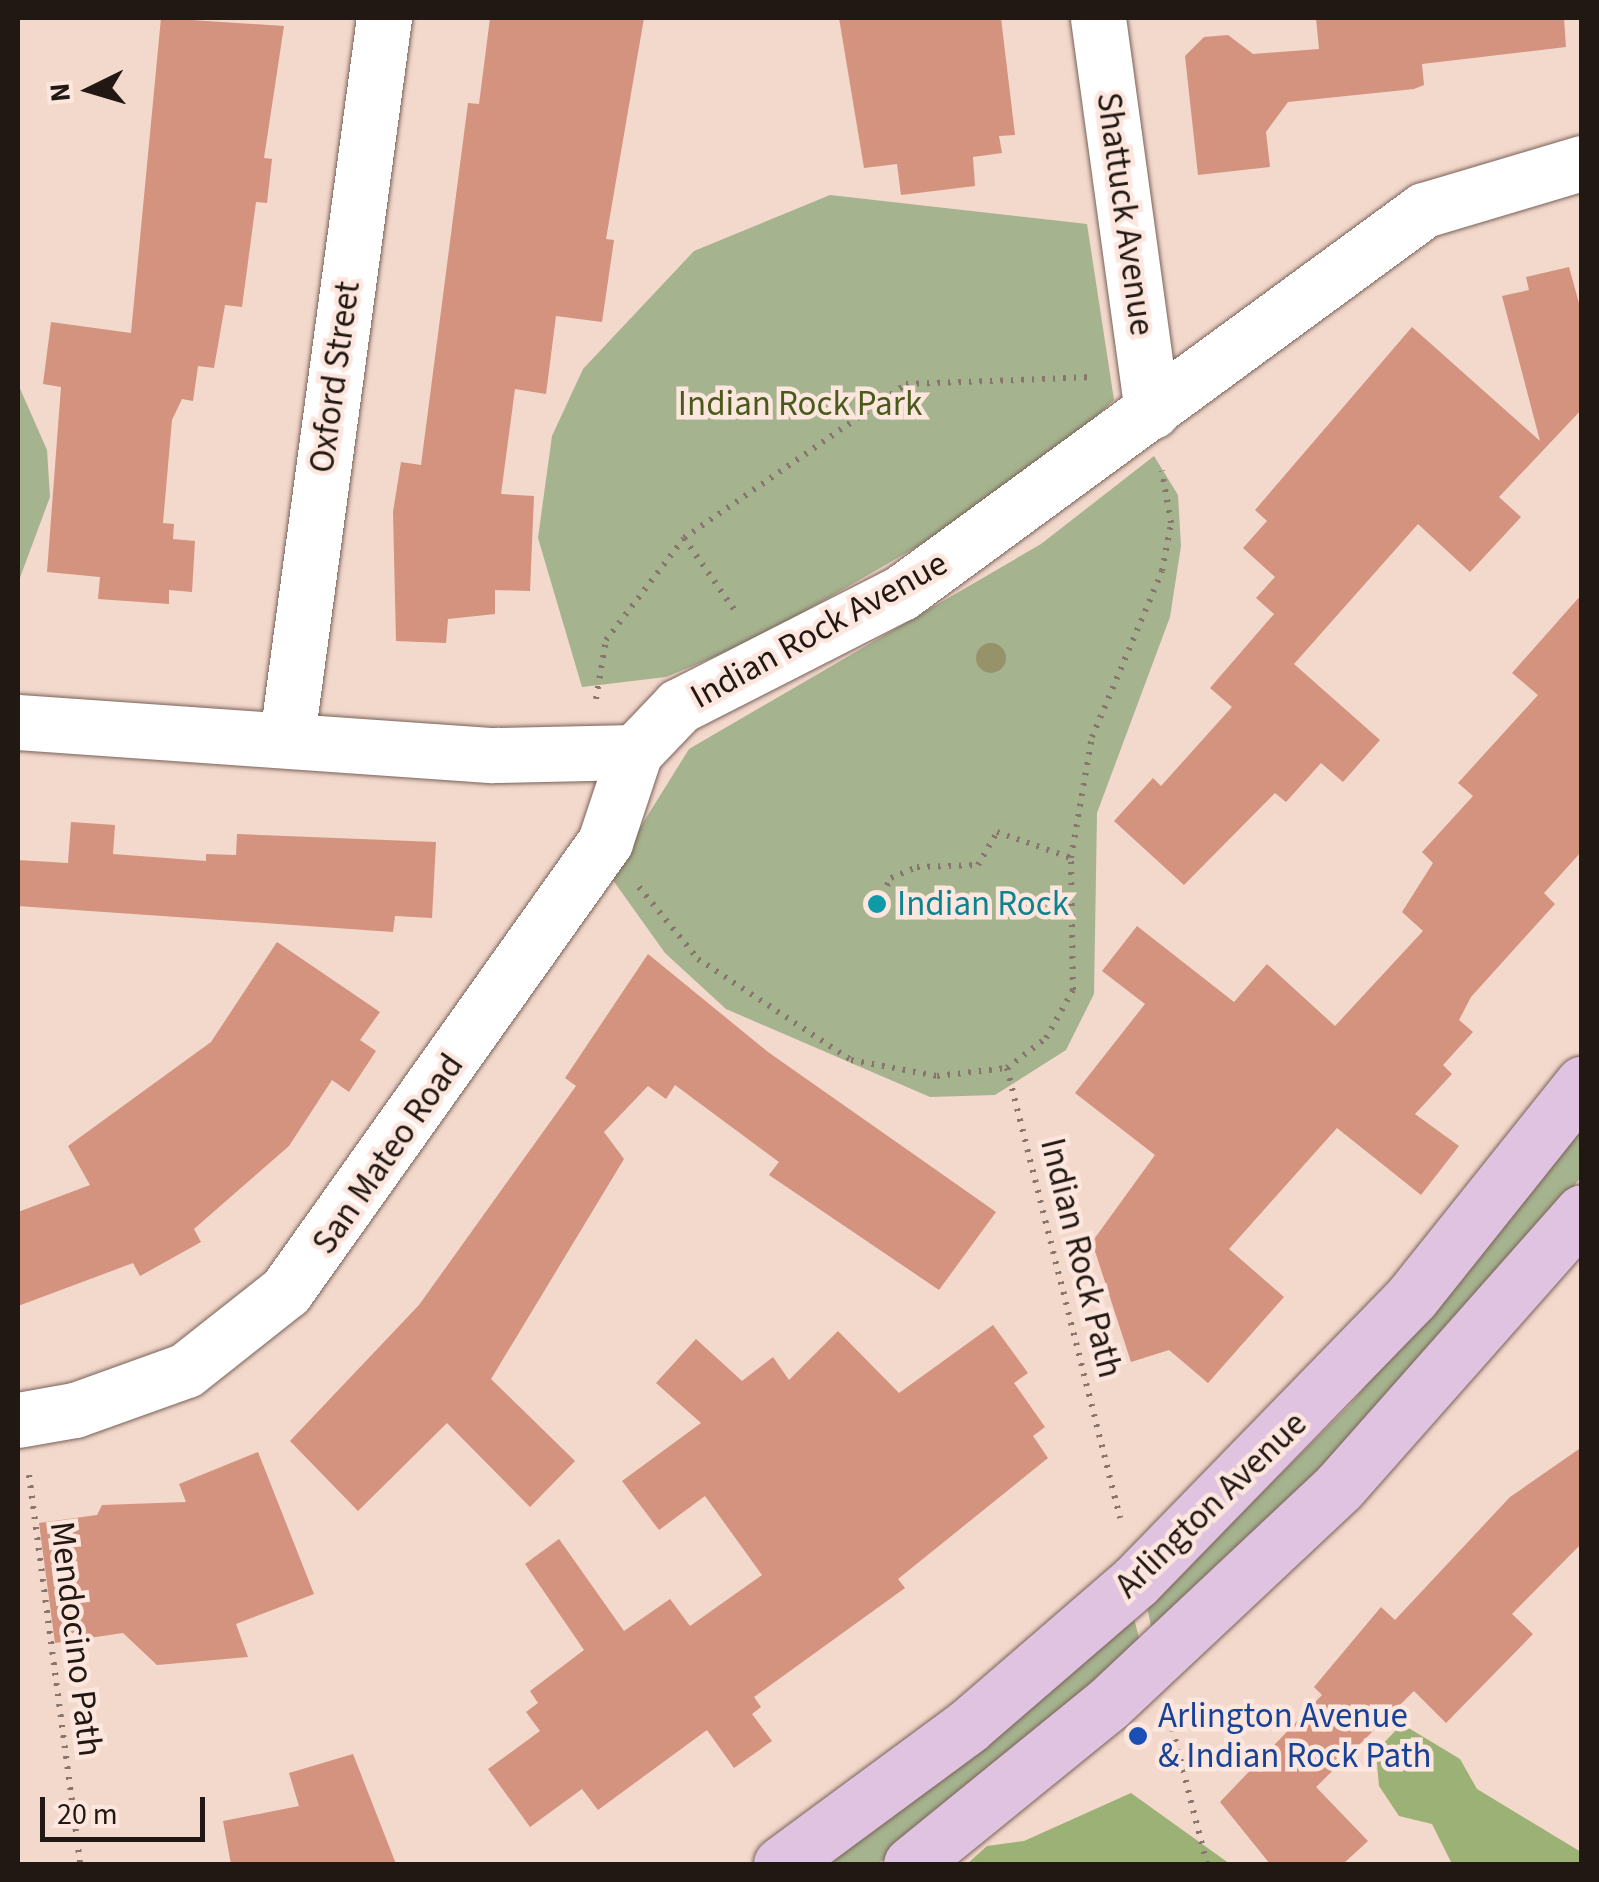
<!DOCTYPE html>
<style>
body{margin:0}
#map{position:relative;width:1599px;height:1882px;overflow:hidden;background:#f3d8cc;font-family:"Source Sans 3",sans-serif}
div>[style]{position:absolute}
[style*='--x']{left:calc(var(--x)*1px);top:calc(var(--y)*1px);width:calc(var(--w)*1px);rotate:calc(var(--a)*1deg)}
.green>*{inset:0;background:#a6b38f}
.forest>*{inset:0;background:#9cb175}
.building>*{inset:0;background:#d3937e}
.path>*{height:6px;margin-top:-3px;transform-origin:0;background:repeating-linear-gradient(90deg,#88766e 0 2.5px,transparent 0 10.5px)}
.roads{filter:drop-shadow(0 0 2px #796258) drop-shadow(0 0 2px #796258)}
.minor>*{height:55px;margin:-27.5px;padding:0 27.5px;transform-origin:27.5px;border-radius:27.5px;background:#fff}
.major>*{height:55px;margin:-27.5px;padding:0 27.5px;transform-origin:27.5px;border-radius:27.5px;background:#e0c2e1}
.trees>*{width:30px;height:30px;margin:-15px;border-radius:50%;background:#96936b}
.dots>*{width:28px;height:28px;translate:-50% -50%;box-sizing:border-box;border:5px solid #fce6dd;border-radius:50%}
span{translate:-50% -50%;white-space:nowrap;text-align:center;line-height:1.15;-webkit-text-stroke:9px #fce6dd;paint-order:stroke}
.street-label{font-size:35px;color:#211813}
.park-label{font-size:35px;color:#495b1b}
.culture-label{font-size:35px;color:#0d838f}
.left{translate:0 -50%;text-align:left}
.transit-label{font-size:35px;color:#164399}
.frame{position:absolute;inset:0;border:20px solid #211813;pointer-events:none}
.north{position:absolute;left:40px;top:40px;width:100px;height:100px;-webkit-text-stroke:8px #fce6dd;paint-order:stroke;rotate:265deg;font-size:28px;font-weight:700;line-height:40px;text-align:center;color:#211813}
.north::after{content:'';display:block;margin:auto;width:35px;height:45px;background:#211813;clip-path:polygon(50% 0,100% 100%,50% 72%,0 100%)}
.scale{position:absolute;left:40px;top:1797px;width:165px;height:45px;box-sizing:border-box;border:5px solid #211813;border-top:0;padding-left:12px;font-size:30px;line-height:35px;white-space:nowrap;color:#211813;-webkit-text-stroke:8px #fce6dd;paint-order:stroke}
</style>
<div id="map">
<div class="green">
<div style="clip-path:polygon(830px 195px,1087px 224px,1114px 400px,1019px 488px,755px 640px,666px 677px,582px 687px,538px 538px,552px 436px,583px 369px,694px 251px)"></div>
<div style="clip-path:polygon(18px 384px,47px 450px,50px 497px,18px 583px)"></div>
<div style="clip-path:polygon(1154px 456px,1178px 495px,1181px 546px,1170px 617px,1097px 813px,1094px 994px,1066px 1050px,995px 1095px,930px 1097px,726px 1009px,665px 953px,610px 876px,689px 749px,1041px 544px)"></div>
<div style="clip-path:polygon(1581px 1129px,1581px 1177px,1485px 1297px,1154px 1640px,1147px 1607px,1349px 1406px)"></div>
<div style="clip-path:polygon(1134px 1618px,1142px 1650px,905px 1845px,877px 1864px,830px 1864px)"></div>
</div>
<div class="forest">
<div style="clip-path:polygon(1402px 1724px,1460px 1759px,1477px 1789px,1581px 1852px,1581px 1864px,1452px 1864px,1432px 1824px,1399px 1816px,1379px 1786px,1376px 1751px)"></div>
<div style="clip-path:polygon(1131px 1793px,1230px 1864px,967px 1864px,987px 1846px,1024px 1841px)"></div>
</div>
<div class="building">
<div style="clip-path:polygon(161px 18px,284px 26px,264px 158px,272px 159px,267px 203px,256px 202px,242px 307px,225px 305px,214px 368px,198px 366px,193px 401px,182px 399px,172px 420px,163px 523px,174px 524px,173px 539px,195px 541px,192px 592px,169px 590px,169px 604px,98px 599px,100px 577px,47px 572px,61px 387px,43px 384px,51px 322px,131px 333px)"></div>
<div style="clip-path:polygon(490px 18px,644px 18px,606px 239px,614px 240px,602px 322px,556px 316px,546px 394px,515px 389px,501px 494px,534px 496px,530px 591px,495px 590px,495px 614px,448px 619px,446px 643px,396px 641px,393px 512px,401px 462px,421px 465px,468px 103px,479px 104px)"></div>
<div style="clip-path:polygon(839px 18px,1001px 18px,1015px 135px,999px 136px,1002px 153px,973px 157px,975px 186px,901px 195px,897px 164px,864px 168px)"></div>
<div style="clip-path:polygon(1316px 18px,1564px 18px,1566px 47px,1422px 64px,1424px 85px,1414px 89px,1288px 102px,1266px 132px,1270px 167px,1198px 175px,1185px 56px,1204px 37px,1228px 35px,1253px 54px,1319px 49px)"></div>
<div style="clip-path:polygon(1569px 267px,1582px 314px,1582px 409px,1499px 497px,1521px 517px,1470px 572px,1418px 524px,1294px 664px,1380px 740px,1343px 782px,1321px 763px,1286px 802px,1275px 793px,1184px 885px,1114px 821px,1153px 778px,1161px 786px,1232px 707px,1210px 688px,1274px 614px,1256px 598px,1275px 577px,1243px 548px,1267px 521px,1255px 510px,1412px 327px,1540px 441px,1502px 296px,1529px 290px,1526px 277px)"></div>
<div style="clip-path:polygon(1582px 594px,1582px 851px,1544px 893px,1555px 904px,1471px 997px,1459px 1020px,1473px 1032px,1443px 1065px,1452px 1074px,1415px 1114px,1459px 1146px,1421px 1195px,1337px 1128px,1229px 1249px,1284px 1297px,1208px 1383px,1169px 1350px,1131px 1362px,1092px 1242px,1155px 1155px,1075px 1093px,1145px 1004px,1102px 971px,1137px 926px,1234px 1002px,1267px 964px,1335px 1026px,1423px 931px,1402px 912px,1433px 863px,1422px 852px,1473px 796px,1458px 783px,1538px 695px,1512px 673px)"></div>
<div style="clip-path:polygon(71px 822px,115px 825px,113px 854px,206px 861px,206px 854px,236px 855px,237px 834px,436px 842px,432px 918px,395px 916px,393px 932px,18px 906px,18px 860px,68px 863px)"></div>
<div style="clip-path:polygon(277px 942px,380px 1012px,360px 1040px,376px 1051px,349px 1092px,332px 1080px,289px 1146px,194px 1229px,201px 1242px,140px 1276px,133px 1263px,18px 1306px,18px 1212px,90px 1185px,68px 1146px,211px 1042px)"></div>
<div style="clip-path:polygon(648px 954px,768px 1052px,996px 1212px,939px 1290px,769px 1175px,779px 1162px,675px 1085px,666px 1099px,648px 1086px,604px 1132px,624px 1159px,491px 1379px,575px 1461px,530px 1507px,447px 1423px,358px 1511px,290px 1441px,419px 1305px,576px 1086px,565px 1078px)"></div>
<div style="clip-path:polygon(993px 1325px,1028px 1373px,1014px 1383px,1045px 1427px,1033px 1436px,1048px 1458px,898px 1579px,905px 1588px,754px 1697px,761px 1707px,752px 1714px,772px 1741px,734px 1768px,707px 1730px,598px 1810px,582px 1789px,530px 1827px,488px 1769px,540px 1731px,526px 1712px,538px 1703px,530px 1691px,584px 1650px,525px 1564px,559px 1539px,624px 1631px,670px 1599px,690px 1626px,762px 1575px,705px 1496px,659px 1530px,622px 1481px,701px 1423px,656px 1383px,696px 1339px,742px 1381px,773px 1357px,789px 1380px,838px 1331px,899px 1393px)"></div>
<div style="clip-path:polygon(1582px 1447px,1582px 1543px,1512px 1614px,1533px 1634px,1446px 1723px,1414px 1691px,1316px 1787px,1368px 1841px,1343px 1864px,1270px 1864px,1220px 1802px,1322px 1695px,1314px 1687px,1381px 1607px,1395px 1620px,1510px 1497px)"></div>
<div style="clip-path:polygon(258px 1452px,314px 1594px,236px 1624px,248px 1657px,157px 1665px,123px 1633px,55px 1643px,39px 1523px,97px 1515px,102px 1505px,186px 1502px,179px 1484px)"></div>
<div style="clip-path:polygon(353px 1754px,396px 1864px,231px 1864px,223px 1821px,299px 1806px,289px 1773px)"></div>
</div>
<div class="path">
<div style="--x:684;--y:538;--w:94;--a:55"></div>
<div style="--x:596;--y:699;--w:60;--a:-80.4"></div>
<div style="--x:606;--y:640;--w:128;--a:-52.6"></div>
<div style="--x:684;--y:538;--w:270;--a:-34.7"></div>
<div style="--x:906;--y:384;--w:188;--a:-2.1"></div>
<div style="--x:639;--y:887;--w:93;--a:50.7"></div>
<div style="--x:698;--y:959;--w:183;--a:33.4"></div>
<div style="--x:851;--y:1060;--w:87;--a:10.5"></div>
<div style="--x:937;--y:1076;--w:70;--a:-6.5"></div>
<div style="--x:1007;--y:1068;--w:49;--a:-37.6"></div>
<div style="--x:1046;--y:1038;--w:55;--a:-60.6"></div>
<div style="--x:1073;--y:990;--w:132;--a:-90.9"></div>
<div style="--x:1071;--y:858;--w:123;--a:-80.2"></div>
<div style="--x:1092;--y:737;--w:180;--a:-67.1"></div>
<div style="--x:1162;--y:571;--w:49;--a:-79.4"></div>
<div style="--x:1171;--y:523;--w:53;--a:-99.8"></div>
<div style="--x:877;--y:904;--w:30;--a:-62"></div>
<div style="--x:891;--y:878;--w:28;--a:-23"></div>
<div style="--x:917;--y:867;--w:61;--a:-1.9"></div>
<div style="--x:978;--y:865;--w:38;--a:-60"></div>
<div style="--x:997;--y:832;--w:78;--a:19.4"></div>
<div style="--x:1007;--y:1068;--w:464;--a:75.9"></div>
<div style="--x:29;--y:1475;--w:392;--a:82.5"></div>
<div style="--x:1170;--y:1719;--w:150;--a:75.7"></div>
</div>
<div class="roads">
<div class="minor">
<div style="--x:1098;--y:18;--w:397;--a:82.2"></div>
<div style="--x:18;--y:722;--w:476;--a:4"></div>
<div style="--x:493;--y:755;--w:142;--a:-1.2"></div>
<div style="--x:287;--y:737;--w:726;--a:-82.32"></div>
<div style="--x:18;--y:1420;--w:58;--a:-10"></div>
<div style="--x:75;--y:1410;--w:118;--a:-19.8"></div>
<div style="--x:186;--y:1370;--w:127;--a:-38.3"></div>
<div style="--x:286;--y:1291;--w:551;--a:-54.61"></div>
<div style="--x:605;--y:842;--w:95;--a:-71.6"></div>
<div style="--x:635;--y:752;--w:64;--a:-46.3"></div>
<div style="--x:679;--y:706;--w:249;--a:-27"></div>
<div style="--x:901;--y:593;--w:648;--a:-36.22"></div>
<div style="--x:1424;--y:210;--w:165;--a:-16.6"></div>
</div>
<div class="major">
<div style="--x:781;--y:1864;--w:232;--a:-36.4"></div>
<div style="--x:968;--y:1726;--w:221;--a:-40.8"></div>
<div style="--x:1135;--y:1582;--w:397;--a:-45.8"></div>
<div style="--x:1412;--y:1297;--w:273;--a:-51.4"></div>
<div style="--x:911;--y:1864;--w:255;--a:-39.1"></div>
<div style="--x:1109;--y:1703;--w:316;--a:-43.2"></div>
<div style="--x:1339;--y:1487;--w:367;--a:-48.5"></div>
</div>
</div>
<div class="trees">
<div style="left:991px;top:658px"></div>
</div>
<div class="dots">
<div style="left:877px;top:904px;background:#0f9aa8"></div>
<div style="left:1138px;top:1736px;background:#1a4fb4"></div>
</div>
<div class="street-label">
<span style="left:1125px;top:214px;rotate:82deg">Shattuck Avenue</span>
<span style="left:335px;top:377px;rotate:-82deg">Oxford Street</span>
<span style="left:819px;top:630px;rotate:-29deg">Indian Rock Avenue</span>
<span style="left:388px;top:1154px;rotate:-55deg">San Mateo Road</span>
<span style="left:1081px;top:1258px;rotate:76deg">Indian Rock Path</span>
<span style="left:1211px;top:1505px;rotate:-44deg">Arlington Avenue</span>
<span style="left:76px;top:1639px;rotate:83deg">Mendocino Path</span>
</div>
<div class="park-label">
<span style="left:800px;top:404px">Indian Rock Park</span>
</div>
<div class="culture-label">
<span class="left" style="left:897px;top:904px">Indian Rock</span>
</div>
<div class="transit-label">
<span class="left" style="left:1158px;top:1736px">Arlington Avenue<br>&amp; Indian Rock Path</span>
</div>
<div class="frame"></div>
<div class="north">N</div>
<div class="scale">20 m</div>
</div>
